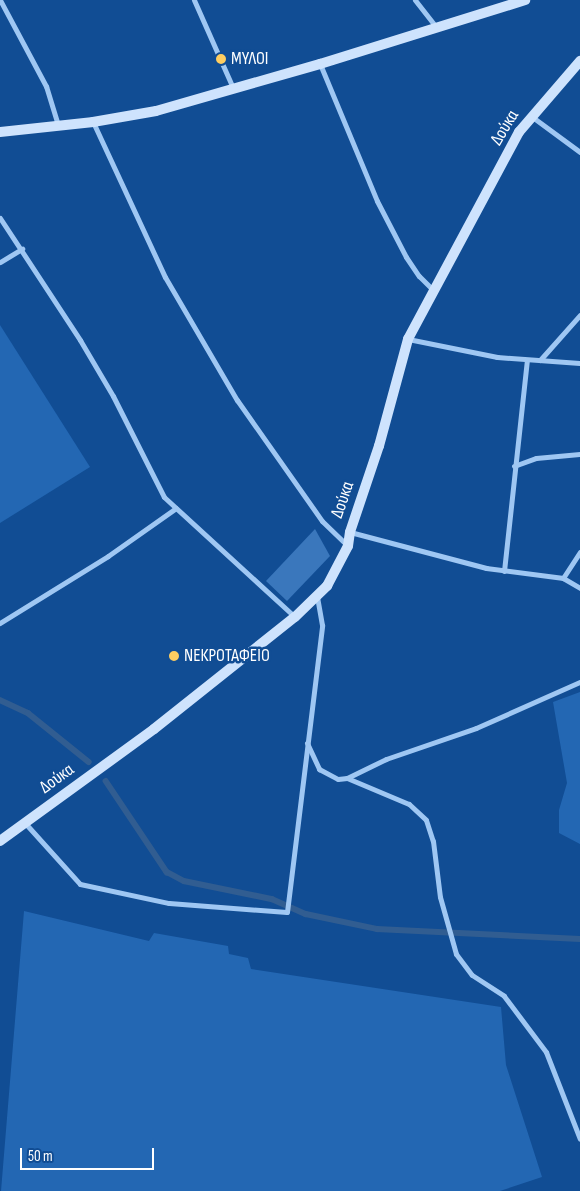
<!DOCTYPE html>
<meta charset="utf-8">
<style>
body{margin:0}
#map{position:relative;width:580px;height:1191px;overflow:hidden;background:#114d94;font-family:"Sofia Sans Condensed",sans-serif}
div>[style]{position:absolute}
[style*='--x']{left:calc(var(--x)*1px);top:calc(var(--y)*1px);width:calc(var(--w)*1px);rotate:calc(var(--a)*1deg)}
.green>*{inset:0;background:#2367b3}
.stream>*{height:5.5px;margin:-2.75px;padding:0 2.75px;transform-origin:2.75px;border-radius:2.75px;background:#315d91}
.building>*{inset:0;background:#3a77bc}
.street>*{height:5px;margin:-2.5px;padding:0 2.5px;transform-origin:2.5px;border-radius:2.5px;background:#9fc7f3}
.secondary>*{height:10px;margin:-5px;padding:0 5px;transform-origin:5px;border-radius:5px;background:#cee3fd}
.dots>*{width:14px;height:14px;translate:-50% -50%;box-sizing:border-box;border:2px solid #114d94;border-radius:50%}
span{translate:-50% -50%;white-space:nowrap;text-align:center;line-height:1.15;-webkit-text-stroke:5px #114d94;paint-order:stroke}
.poi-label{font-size:18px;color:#fff}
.left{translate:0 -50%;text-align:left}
.street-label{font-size:18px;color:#fff}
.scale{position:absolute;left:20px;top:1148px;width:134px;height:22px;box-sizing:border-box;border:2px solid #fff;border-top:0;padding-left:6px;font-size:15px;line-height:18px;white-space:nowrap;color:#fff;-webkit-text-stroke:4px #114d94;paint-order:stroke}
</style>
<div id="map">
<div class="green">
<div style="clip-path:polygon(0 325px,90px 467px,0 523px)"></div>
<div style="clip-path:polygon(580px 692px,580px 844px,559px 833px,559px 810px,567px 783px,553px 702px)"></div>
<div style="clip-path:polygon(24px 911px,149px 941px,154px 933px,228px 946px,229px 954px,248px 958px,251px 969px,501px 1007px,506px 1065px,542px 1177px,500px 1191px,1px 1191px)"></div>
</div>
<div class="stream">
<div style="--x:0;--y:700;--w:31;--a:25"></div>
<div style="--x:28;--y:713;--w:78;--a:38.8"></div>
<div style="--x:106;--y:781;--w:110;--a:56.2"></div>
<div style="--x:167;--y:872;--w:19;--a:28"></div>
<div style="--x:184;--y:881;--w:90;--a:11.6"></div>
<div style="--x:272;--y:899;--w:37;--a:24"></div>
<div style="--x:306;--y:914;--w:73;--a:11.9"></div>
<div style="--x:377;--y:929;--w:203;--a:2.8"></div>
</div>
<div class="building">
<div style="clip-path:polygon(315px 529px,330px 556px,287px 601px,266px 581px)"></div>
</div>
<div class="street">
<div style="--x:0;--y:0;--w:98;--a:61.9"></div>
<div style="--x:46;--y:86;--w:41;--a:72.9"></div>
<div style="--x:194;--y:0;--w:96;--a:66.1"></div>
<div style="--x:415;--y:0;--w:34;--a:52"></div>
<div style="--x:320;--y:64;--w:148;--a:67.4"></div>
<div style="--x:377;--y:201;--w:63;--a:62.6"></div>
<div style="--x:406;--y:257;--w:23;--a:56"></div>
<div style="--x:419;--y:276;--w:21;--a:45"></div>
<div style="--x:531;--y:116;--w:61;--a:36.3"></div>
<div style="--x:93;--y:122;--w:171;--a:65.1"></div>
<div style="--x:165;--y:277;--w:143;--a:59.7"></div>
<div style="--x:237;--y:400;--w:148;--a:54.9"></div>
<div style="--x:322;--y:521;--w:36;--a:44"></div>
<div style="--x:0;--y:218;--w:146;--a:56.7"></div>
<div style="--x:80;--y:340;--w:65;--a:59.5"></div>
<div style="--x:113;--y:396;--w:113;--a:63.2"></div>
<div style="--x:164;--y:497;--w:178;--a:42.5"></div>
<div style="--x:0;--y:262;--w:26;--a:-31"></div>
<div style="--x:408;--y:339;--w:91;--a:11.4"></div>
<div style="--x:497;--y:357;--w:83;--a:4.1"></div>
<div style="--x:540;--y:360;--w:60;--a:-48.4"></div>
<div style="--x:514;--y:466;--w:23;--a:-20"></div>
<div style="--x:536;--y:458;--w:44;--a:-5.2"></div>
<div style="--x:350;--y:532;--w:141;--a:14.8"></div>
<div style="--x:486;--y:568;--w:78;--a:7.4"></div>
<div style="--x:563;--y:578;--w:20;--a:30"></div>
<div style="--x:504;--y:571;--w:212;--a:-83.8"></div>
<div style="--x:563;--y:578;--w:31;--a:-57"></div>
<div style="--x:0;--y:623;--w:127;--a:-31.8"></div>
<div style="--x:108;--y:556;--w:83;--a:-35.2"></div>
<div style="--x:307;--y:743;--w:29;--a:65"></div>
<div style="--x:319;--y:769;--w:21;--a:28"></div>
<div style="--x:338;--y:779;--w:9;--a:-6"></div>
<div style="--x:347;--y:778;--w:43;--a:-26"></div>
<div style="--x:386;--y:759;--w:95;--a:-19"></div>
<div style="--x:476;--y:728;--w:114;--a:-23.9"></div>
<div style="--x:347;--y:778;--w:67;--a:22.8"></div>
<div style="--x:409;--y:804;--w:23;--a:43"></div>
<div style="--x:426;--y:820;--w:22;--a:72"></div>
<div style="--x:433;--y:841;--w:56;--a:82.9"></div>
<div style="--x:440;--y:897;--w:59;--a:74.3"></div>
<div style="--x:456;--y:954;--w:26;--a:53"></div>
<div style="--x:472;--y:975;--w:38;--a:33"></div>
<div style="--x:504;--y:996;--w:70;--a:53.1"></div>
<div style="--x:546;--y:1052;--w:93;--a:68.7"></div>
<div style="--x:25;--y:823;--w:82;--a:48"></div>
<div style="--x:80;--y:884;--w:91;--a:12.1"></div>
<div style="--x:169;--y:903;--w:118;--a:4.4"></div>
<div style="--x:287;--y:912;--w:289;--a:-83"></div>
<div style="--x:322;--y:625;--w:28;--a:-100"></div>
</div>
<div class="secondary">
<div style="--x:0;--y:132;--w:94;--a:-6.1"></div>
<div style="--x:93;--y:122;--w:64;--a:-9.9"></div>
<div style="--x:156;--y:111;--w:171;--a:-16"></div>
<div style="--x:320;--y:64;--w:215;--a:-17.3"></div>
<div style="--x:0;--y:841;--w:190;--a:-36"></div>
<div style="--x:154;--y:729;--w:180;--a:-38.5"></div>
<div style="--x:295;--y:617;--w:45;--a:-44.1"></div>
<div style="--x:327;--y:586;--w:45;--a:-62.3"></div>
<div style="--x:348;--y:546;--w:14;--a:-82"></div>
<div style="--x:350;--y:532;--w:91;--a:-71.4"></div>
<div style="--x:379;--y:446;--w:111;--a:-74.8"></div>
<div style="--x:408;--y:339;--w:235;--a:-61.8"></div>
<div style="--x:519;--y:132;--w:94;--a:-49.3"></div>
</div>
<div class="dots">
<div style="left:221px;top:59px;background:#ffce61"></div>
<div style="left:174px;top:656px;background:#ffce61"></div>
</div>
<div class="poi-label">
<span class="left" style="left:231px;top:59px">ΜΥΛΟΙ</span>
<span class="left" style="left:184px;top:656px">ΝΕΚΡΟΤΑΦΕΙΟ</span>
</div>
<div class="street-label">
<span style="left:505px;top:128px;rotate:-59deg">Δούκα</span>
<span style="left:343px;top:500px;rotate:-71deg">Δούκα</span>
<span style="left:57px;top:779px;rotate:-36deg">Δούκα</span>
</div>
<div class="scale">50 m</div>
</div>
